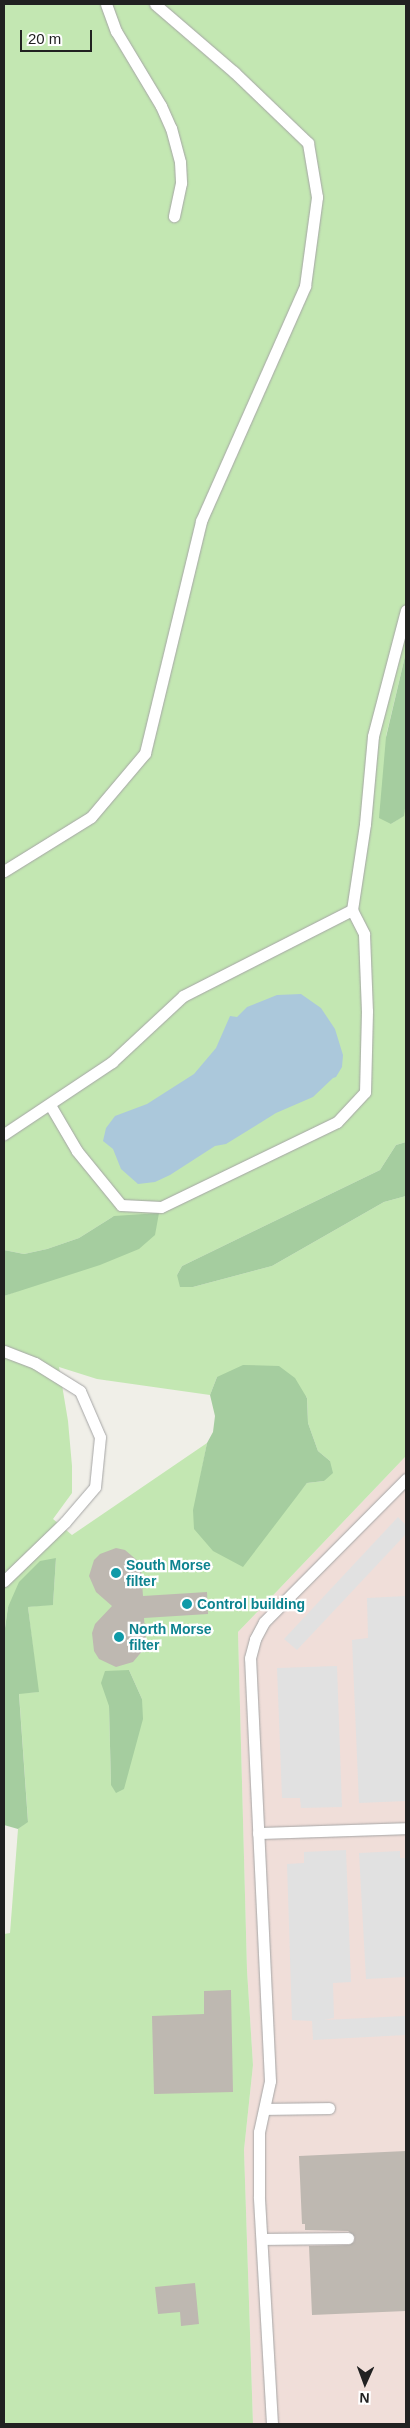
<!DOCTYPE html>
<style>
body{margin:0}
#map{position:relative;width:410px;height:2428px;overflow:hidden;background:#f0efe8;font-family:Helvetica,sans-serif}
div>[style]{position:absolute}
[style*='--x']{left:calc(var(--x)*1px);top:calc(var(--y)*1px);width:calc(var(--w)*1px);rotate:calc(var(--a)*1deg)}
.commercial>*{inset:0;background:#f0ded9}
.grass>*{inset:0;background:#c3e7b2}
.forest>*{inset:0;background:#a5cd9f}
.parking>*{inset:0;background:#e1e1e1}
.water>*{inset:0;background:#abc8db}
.building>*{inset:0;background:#beb8b1}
.roads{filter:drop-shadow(0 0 1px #a5a5a5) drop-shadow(0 0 1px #a5a5a5)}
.lane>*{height:11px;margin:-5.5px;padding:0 5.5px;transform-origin:5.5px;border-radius:5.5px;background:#fff}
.dots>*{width:14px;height:14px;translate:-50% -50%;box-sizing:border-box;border:2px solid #fff;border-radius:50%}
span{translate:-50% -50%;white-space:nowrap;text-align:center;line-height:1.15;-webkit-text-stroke:4.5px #fff;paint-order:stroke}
.culture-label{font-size:14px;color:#0d838f;font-weight:700}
.left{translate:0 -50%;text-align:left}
.frame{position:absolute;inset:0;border:5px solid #212121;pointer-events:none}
.north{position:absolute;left:340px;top:2358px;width:50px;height:50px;-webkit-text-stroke:4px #fff;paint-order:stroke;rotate:182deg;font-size:14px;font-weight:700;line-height:20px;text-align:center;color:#212121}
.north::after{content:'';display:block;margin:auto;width:18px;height:22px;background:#212121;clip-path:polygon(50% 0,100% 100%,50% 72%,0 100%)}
.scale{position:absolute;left:20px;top:30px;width:72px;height:22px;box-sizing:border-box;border:2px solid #212121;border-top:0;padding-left:6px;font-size:15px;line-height:18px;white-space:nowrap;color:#212121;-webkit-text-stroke:4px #fff;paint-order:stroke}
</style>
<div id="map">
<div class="commercial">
<div style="clip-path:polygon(406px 1456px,406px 2424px,253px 2424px,244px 2150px,253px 2065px,247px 1970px,238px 1632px)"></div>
</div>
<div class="grass">
<div style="clip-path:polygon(evenodd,4px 4px,406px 4px,406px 652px,386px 736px,391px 824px,403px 816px,406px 801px,406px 1142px,396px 1145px,380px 1170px,182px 1266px,177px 1275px,193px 1287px,272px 1266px,384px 1202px,406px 1196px,406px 1456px,238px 1632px,247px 1970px,253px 2065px,244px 2150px,253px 2424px,4px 2424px,4px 1934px,10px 1933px,18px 1829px,28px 1821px,19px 1693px,38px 1692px,28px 1607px,53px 1604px,56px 1558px,8px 1607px,4px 1635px,4px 1296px,31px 1286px,114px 1216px,79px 1238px,47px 1249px,24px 1254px,4px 1250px,4px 4px,59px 1367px,97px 1379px,210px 1395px,217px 1377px,307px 1397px,308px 1423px,318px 1451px,330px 1461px,324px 1481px,307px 1483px,292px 1501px,194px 1529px,194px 1510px,207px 1443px,72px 1535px,53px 1519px,72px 1493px,72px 1466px,68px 1421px,59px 1367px,4px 4px,129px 1670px,142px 1699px,111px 1785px,109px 1706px,129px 1670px)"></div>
</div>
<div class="forest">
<div style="clip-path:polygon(406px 652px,406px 801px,404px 816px,391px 824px,379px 818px,386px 737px)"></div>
<div style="clip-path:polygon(406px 1142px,406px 1196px,384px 1202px,272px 1266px,193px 1287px,180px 1287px,177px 1275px,182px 1266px,380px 1170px,396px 1145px)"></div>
<div style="clip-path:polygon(159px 1213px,155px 1235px,139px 1249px,100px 1265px,4px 1296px,4px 1250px,24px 1254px,47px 1249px,79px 1238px,114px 1216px)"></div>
<div style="clip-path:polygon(243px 1365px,279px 1366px,295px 1378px,307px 1398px,308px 1423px,318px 1451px,330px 1461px,333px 1473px,324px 1481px,307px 1483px,243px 1567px,213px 1551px,194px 1529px,193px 1510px,207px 1443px,213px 1432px,215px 1416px,210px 1395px,217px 1377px)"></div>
<div style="clip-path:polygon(56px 1558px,53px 1605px,28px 1607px,39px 1692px,19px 1694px,28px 1822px,18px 1829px,4px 1825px,4px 1635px,8px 1607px,19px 1582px,40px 1561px)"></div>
<div style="clip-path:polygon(129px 1670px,142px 1699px,143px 1719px,124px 1789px,116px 1793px,111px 1785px,109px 1706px,101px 1683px,105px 1671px)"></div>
</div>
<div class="parking">
<div style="clip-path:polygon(398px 1517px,406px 1525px,406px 1534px,297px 1650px,284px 1639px)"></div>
<div style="clip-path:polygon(406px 1596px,406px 1801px,359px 1803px,352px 1640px,368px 1638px,367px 1598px)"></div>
<div style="clip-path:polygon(337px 1666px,342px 1807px,301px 1808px,300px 1798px,282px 1798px,277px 1668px)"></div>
<div style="clip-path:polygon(346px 1850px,351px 1982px,333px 1983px,334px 2018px,324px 2020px,405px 2016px,406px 2035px,313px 2040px,312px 2021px,292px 2020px,287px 1864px,304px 1863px,304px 1852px)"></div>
<div style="clip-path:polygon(400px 1851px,400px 1858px,406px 1858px,406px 1977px,366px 1979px,359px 1853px)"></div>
</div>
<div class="water">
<div style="clip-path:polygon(301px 994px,321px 1008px,335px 1029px,343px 1055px,342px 1067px,336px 1077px,333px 1078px,313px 1097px,276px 1113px,226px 1144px,215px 1146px,170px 1175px,155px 1182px,138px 1184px,121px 1169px,113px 1149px,103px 1141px,106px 1128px,115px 1116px,147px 1104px,194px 1074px,216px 1048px,230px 1016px,237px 1017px,247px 1007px,277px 995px)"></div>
</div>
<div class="building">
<div style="clip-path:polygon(116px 1548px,125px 1550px,138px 1561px,141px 1569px,143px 1596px,207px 1592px,208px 1614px,144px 1618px,146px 1641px,144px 1649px,133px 1662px,116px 1667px,99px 1659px,94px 1651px,92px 1633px,95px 1624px,112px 1606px,96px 1592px,89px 1576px,94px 1560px,100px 1554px)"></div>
<div style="clip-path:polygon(231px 1990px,233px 2092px,154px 2094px,152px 2016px,204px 2014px,204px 1991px)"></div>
<div style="clip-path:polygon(406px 2151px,406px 2311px,312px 2315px,309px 2246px,349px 2245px,354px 2242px,355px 2237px,348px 2231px,305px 2230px,305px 2224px,302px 2224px,299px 2156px)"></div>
<div style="clip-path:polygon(195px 2283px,199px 2324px,181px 2326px,180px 2312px,158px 2314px,155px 2287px)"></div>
</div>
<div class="roads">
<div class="lane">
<div style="--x:106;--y:4;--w:29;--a:70"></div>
<div style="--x:116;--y:31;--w:87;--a:59"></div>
<div style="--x:161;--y:106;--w:24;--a:66"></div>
<div style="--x:171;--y:128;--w:35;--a:75"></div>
<div style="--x:180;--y:162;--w:21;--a:87"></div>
<div style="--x:181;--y:183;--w:34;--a:102"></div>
<div style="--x:4;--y:871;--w:102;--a:-31.8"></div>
<div style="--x:91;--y:817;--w:84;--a:-49.8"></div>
<div style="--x:145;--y:753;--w:239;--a:-76.4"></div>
<div style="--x:201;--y:521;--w:257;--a:-66.1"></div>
<div style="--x:305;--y:286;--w:90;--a:-82.3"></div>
<div style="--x:317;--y:197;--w:55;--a:-99.5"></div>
<div style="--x:308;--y:143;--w:103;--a:-136.2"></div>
<div style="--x:234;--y:72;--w:104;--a:-139.3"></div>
<div style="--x:352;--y:910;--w:87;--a:-81.4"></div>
<div style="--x:365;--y:824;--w:88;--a:-84.8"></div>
<div style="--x:373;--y:736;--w:130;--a:-75.3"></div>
<div style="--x:4;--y:1134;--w:130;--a:-33.7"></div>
<div style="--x:112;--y:1062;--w:97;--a:-42.9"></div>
<div style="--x:183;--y:996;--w:190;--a:-27"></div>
<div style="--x:352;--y:910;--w:27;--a:63"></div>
<div style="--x:364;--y:934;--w:77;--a:87.8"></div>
<div style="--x:367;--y:1011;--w:81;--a:91.4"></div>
<div style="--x:365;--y:1092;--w:41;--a:133"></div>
<div style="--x:337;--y:1122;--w:195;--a:154.2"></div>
<div style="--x:161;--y:1207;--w:40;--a:-177.1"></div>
<div style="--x:121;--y:1205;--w:70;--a:-129.2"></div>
<div style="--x:77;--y:1151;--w:53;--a:-120.4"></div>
<div style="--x:4;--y:1351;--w:33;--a:21"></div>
<div style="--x:35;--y:1363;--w:53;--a:31.9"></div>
<div style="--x:80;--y:1391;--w:50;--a:66.5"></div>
<div style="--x:100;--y:1437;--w:50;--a:95.7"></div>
<div style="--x:95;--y:1487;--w:46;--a:130.6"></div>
<div style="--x:65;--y:1522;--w:85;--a:136"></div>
<div style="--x:258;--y:1833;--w:148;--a:-1.9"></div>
<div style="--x:266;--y:2109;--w:63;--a:-0.9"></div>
<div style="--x:263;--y:2239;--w:85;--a:-0.7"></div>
<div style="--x:272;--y:2424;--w:228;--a:-93.3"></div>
<div style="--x:259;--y:2196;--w:64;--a:-90"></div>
<div style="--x:259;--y:2132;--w:52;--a:-77.8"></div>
<div style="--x:270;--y:2081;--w:423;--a:-92.7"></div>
<div style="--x:250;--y:1658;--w:20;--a:-75"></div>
<div style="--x:255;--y:1639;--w:19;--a:-62"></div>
<div style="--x:264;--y:1622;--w:202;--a:-45.2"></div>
</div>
</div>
<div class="dots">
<div style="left:116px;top:1573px;background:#0f9aa8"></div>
<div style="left:187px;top:1604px;background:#0f9aa8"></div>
<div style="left:119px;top:1637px;background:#0f9aa8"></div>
</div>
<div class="culture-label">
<span class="left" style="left:126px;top:1573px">South Morse<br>filter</span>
<span class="left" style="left:197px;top:1604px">Control building</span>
<span class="left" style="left:129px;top:1637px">North Morse<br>filter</span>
</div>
<div class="frame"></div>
<div class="north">N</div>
<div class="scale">20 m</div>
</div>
